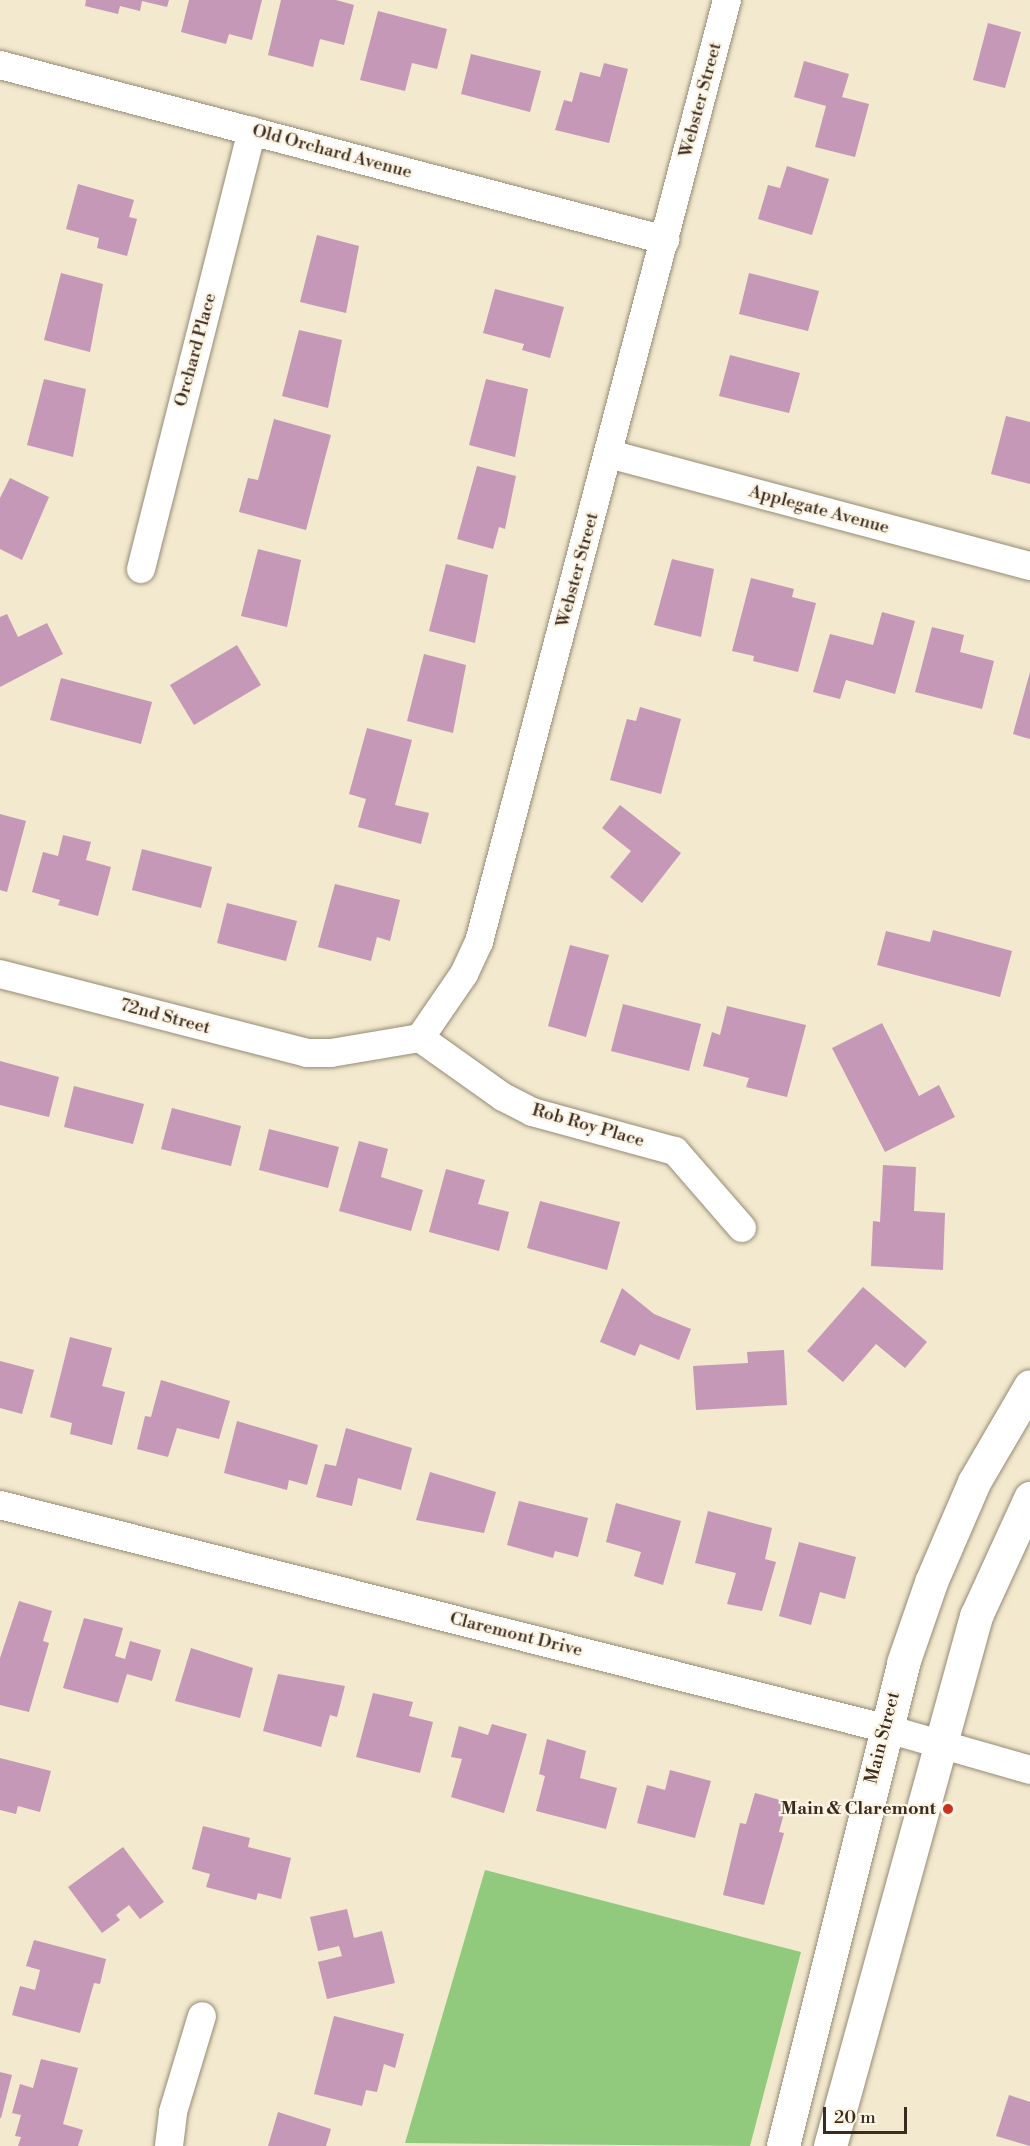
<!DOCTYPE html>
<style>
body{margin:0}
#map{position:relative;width:1030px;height:2146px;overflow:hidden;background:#f2e9ce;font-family:"Libre Bodoni",serif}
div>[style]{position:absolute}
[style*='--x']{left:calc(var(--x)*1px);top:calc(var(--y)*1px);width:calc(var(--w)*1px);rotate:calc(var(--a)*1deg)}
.green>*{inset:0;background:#91ca7d}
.building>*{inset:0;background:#c498b6}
.roads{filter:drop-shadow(0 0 2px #968a76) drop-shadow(0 0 2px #968a76)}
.street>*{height:28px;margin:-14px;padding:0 14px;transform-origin:14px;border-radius:14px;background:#fff}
.secondary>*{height:33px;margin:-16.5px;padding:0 16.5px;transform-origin:16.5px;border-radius:16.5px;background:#fff}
.dots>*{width:16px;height:16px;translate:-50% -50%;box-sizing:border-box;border:3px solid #fcf5e5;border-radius:50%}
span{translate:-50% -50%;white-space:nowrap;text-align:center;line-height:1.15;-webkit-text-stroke:4.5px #fcf5e5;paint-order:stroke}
.street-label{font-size:18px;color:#3b2a1e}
.poi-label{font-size:18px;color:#3b2a1e;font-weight:700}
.right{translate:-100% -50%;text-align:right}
.scale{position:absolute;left:823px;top:2107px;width:84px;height:27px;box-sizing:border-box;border:3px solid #3b2a1e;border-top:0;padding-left:8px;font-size:18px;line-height:21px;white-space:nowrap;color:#3b2a1e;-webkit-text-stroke:4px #fcf5e5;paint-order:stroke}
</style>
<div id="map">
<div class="green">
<div style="clip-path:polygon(485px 1870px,801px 1952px,750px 2146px,405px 2143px)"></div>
</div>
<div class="building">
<div style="clip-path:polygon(86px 0,169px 0,167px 7px,142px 1px,140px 11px,120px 6px,118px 14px,85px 6px)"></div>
<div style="clip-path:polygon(189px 0,262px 0,252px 40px,229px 34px,226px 44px,181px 32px)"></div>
<div style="clip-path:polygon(281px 0,336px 0,354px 5px,344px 45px,320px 39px,313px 67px,268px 55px)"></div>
<div style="clip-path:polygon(378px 11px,447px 29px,437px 69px,412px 63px,405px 91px,360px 80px)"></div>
<div style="clip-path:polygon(988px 23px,1021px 32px,1005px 88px,973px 80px)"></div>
<div style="clip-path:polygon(471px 54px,541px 71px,530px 112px,461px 94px)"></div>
<div style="clip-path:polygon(804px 61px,849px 74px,842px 97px,869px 104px,855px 157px,815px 147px,826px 106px,794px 97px)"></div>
<div style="clip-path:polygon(604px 63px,628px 69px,609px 143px,555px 130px,564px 100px,572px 102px,580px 72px,600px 77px)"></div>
<div style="clip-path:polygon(787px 166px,829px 179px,812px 235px,758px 219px,768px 185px,780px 188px)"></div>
<div style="clip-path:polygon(78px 184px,134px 200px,129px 217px,137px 219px,127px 256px,97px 248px,99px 238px,66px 229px)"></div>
<div style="clip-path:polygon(317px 235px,359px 246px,346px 313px,300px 302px)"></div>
<div style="clip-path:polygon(61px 273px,103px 284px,90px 352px,44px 340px)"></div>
<div style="clip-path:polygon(749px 273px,819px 291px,808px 331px,739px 314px)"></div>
<div style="clip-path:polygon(495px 289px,564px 307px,550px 358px,522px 350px,524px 344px,483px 333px)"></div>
<div style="clip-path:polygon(299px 330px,342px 340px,328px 408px,282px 396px)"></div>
<div style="clip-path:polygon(730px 355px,800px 373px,789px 413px,719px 396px)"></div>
<div style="clip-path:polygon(44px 379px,86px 389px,73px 457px,27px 445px)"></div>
<div style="clip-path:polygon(486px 379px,528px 389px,515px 457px,469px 445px)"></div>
<div style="clip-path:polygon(1006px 416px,1030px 422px,1030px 484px,991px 474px)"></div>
<div style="clip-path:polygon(274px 419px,331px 435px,306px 530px,239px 512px,248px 478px,258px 480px)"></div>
<div style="clip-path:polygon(477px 466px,516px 476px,505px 529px,499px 527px,493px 549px,457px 539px)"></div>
<div style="clip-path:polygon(10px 478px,49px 497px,22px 560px,0 549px,0 498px)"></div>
<div style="clip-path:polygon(258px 549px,301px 560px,287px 627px,241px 616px)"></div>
<div style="clip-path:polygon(672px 559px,714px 569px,701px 637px,654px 625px)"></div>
<div style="clip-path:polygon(446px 564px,488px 575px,475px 643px,429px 631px)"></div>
<div style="clip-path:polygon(751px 578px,794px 589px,792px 597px,816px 603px,798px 672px,753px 661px,754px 656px,732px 651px)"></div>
<div style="clip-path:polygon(882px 612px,915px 621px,895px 694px,846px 680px,840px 699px,813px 692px,830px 634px,873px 645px)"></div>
<div style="clip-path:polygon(7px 614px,18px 637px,47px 623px,63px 654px,0 687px,0 617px)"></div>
<div style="clip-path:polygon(932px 627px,964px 635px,960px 652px,994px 661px,982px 709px,915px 692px)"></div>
<div style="clip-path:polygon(237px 645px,261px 685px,194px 725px,170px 685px)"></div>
<div style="clip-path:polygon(424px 654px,466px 665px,453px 733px,407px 721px)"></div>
<div style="clip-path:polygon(1030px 672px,1030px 739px,1013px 734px)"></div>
<div style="clip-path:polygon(61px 678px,152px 702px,141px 744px,50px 720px)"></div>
<div style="clip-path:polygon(640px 707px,681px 719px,661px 794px,610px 780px,627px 719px,636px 721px)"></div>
<div style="clip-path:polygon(367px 728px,412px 740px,395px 805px,429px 813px,421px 844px,358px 827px,366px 799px,349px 794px)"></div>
<div style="clip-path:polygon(620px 805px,681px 853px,642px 903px,610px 877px,631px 851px,602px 828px)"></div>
<div style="clip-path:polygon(0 814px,26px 821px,7px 892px,0 890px)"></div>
<div style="clip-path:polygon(63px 835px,91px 842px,86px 860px,111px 867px,98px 916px,58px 905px,60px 900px,32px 892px,43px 852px,58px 856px)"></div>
<div style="clip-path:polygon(142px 849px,212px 867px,201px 908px,132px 890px)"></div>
<div style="clip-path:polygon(335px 884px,400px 900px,390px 941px,377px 937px,371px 961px,318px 947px)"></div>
<div style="clip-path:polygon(227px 903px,297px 921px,286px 961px,217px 943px)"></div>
<div style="clip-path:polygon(933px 930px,1012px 951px,1000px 997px,877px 965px,886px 931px,930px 942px)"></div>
<div style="clip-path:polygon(570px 945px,609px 955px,586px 1037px,548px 1026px)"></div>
<div style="clip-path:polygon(623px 1004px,701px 1024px,689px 1071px,611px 1051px)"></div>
<div style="clip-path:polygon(727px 1006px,806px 1025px,787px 1097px,746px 1087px,749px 1078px,703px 1066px,712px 1032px,720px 1035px)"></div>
<div style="clip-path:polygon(882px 1023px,919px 1096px,939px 1085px,955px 1117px,885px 1152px,832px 1048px)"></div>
<div style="clip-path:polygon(0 1061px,59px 1077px,49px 1117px,0 1105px)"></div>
<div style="clip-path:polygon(74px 1086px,144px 1104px,133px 1144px,64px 1127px)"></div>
<div style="clip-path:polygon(172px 1108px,241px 1126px,231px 1166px,161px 1149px)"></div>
<div style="clip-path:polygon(269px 1129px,339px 1147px,328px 1188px,259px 1170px)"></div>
<div style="clip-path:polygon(359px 1141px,388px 1149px,381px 1177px,423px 1190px,411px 1231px,339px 1211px)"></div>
<div style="clip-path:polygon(883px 1165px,916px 1167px,914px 1211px,945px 1213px,943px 1270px,871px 1266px,873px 1221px,880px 1222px)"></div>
<div style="clip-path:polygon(446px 1169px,485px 1180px,478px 1204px,509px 1212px,499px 1251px,429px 1232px)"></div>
<div style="clip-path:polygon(540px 1201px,620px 1222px,607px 1270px,527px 1248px)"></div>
<div style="clip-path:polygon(863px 1287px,927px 1342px,905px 1368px,876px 1344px,843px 1382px,807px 1351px)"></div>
<div style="clip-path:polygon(622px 1288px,654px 1314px,691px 1329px,679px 1360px,640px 1344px,635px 1356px,600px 1342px)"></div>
<div style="clip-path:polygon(70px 1337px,112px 1348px,102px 1386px,125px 1392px,112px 1445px,70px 1434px,72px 1423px,50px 1417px)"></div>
<div style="clip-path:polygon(784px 1350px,787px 1405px,696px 1410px,693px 1366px,748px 1363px,747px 1352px)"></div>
<div style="clip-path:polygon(0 1361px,34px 1370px,22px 1414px,0 1408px)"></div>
<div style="clip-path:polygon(161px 1380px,230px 1401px,219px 1439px,177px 1428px,168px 1457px,137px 1449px,145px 1416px,151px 1417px)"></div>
<div style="clip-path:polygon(237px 1421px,318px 1445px,307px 1485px,289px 1480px,287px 1490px,224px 1473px)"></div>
<div style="clip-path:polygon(346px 1428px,412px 1448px,401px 1490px,358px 1478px,352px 1506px,316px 1497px,325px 1464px,336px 1466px)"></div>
<div style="clip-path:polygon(430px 1472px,496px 1492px,484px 1533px,416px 1520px)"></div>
<div style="clip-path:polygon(519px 1501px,588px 1518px,578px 1557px,555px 1551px,553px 1558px,507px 1545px)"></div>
<div style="clip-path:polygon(616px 1503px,681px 1521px,663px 1585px,634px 1576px,641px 1552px,606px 1542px)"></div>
<div style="clip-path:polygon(708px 1511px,772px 1528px,765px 1559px,776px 1562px,762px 1611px,727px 1604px,736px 1573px,695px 1563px)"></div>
<div style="clip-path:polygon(799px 1542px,856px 1557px,845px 1599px,820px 1592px,811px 1625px,779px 1616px)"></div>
<div style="clip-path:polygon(19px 1601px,52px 1611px,43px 1641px,49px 1643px,29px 1712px,0 1705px,0 1658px)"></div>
<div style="clip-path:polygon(84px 1618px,123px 1628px,115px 1656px,125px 1659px,130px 1641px,161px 1650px,152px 1681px,127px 1674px,118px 1703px,63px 1688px)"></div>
<div style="clip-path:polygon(191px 1648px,253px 1668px,240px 1718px,175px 1701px)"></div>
<div style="clip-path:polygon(278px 1674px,345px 1686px,337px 1717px,330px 1715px,321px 1747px,263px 1731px)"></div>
<div style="clip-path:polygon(373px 1693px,413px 1702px,409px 1716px,433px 1722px,420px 1773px,356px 1757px)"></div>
<div style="clip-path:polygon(492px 1724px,527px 1734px,504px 1813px,451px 1797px,462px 1759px,451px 1757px,459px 1726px,488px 1735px)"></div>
<div style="clip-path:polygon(547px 1739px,586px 1751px,580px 1778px,617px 1788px,606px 1829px,536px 1811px,545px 1776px,539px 1774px)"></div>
<div style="clip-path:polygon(0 1758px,51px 1771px,40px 1812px,18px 1806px,16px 1814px,0 1810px)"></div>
<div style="clip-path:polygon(670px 1770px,711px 1781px,695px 1838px,637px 1823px,647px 1785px,665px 1790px)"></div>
<div style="clip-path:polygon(755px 1793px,787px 1802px,779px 1832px,784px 1833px,764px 1905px,723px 1895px,740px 1823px,746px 1824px)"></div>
<div style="clip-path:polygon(203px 1826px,250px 1838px,248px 1847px,291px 1858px,281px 1899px,258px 1893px,256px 1900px,206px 1887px,210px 1874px,192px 1869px)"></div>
<div style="clip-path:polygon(123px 1847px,164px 1902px,140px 1919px,129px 1905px,116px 1915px,120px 1920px,102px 1933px,68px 1887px)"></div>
<div style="clip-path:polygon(347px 1909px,354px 1938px,382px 1931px,395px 1983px,327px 1999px,318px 1962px,342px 1956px,339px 1946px,318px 1951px,310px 1917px)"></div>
<div style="clip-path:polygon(34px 1940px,106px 1959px,100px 1984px,94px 1983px,80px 2033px,12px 2015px,20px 1986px,35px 1990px,40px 1970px,26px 1966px)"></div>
<div style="clip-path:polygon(334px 2016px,404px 2034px,395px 2068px,384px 2064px,377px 2092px,366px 2090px,362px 2106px,314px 2094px)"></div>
<div style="clip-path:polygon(41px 2059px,78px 2068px,63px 2124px,83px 2130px,78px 2146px,18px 2146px,21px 2137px,15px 2136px,21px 2115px,12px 2113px,20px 2084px,33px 2088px)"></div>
<div style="clip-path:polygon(0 2072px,12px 2075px,1px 2118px,0 2118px)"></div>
<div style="clip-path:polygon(1009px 2095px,1030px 2102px,1030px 2146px,996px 2136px)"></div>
<div style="clip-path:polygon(278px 2112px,331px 2129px,326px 2146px,268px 2146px)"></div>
</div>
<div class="roads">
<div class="street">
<div style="--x:0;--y:65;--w:688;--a:14.74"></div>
<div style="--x:609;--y:454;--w:436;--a:14.9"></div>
<div style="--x:141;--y:569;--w:452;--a:-75.8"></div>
<div style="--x:0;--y:974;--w:317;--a:14.4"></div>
<div style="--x:307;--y:1053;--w:24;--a:0"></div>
<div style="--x:331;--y:1053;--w:90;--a:-9.6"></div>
<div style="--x:420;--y:1038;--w:78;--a:-55.5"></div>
<div style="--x:464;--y:974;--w:35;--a:-65"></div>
<div style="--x:479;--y:942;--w:974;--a:-75.25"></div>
<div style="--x:420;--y:1038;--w:102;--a:35.4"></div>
<div style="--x:503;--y:1097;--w:33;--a:27"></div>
<div style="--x:532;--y:1112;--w:148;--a:15.3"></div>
<div style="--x:675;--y:1151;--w:102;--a:49"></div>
<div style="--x:0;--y:1505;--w:912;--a:14.16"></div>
<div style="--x:884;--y:1728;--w:152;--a:16"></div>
<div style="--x:169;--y:2146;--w:34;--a:-83"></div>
<div style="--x:173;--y:2112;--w:100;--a:-73.2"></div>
</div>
<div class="secondary">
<div style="--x:783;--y:2146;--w:498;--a:-76"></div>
<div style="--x:903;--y:1663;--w:86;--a:-70.9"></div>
<div style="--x:931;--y:1582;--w:109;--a:-66.7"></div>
<div style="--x:974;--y:1482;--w:111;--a:-59.7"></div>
<div style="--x:830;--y:2146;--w:550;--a:-74.6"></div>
<div style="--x:976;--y:1616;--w:130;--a:-65.4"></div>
</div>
</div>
<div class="dots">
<div style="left:948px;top:1809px;background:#c8321e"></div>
</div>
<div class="street-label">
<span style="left:701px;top:100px;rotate:-75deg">Webster Street</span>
<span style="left:332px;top:152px;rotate:15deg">Old Orchard Avenue</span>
<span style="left:196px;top:350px;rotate:-75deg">Orchard Place</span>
<span style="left:819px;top:510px;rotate:15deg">Applegate Avenue</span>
<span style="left:578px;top:570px;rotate:-75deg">Webster Street</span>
<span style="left:165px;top:1017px;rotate:15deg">72nd Street</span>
<span style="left:588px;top:1126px;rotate:16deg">Rob Roy Place</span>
<span style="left:516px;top:1635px;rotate:14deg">Claremont Drive</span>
<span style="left:883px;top:1738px;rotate:-76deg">Main Street</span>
</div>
<div class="poi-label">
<span class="right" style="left:936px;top:1809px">Main &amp; Claremont</span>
</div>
<div class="scale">20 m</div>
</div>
